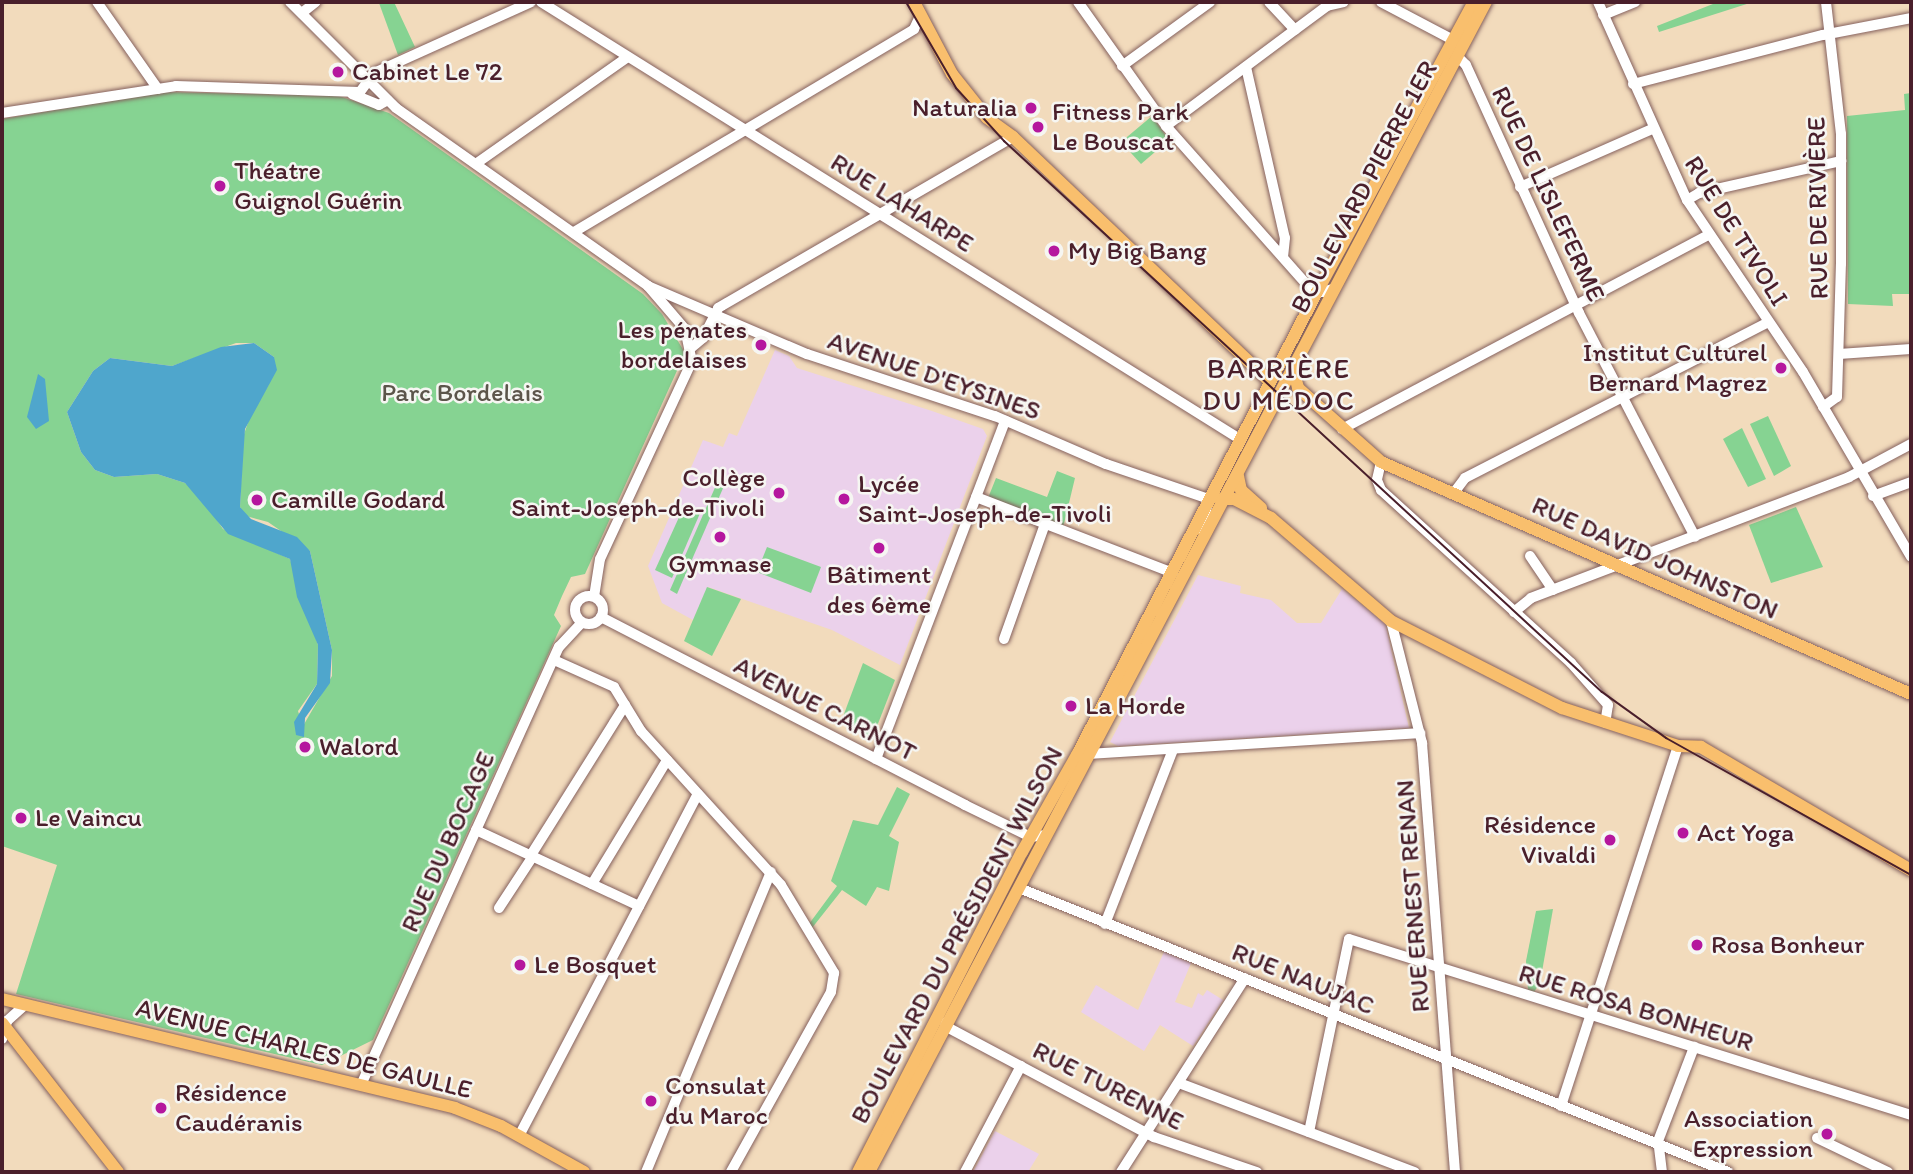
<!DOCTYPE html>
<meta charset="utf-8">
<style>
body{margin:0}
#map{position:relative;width:1913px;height:1174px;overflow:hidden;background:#f2dbbc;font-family:Itim,sans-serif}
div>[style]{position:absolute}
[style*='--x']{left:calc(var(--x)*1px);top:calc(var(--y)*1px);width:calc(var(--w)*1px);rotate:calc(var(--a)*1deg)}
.built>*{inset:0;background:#ebd1eb}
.green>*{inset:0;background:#86d392}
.water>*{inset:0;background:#4fa6cc}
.roads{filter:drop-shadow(0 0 2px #85615e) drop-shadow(0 0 2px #85615e)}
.minor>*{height:10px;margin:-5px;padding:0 5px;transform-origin:5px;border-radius:5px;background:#fff}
.minor>.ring{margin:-5px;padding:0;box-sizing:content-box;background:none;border:10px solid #fff;border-radius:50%}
.major>*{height:12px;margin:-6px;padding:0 6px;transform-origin:6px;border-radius:6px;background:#f9bf6d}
.tram>*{height:2px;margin:-1px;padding:0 1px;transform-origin:1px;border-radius:1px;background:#4a1f2b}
.dots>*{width:19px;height:19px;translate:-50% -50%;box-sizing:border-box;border:4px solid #f6f6f2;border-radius:50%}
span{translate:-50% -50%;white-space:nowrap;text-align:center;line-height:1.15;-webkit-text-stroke:5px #f6f6f2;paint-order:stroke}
.poi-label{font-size:26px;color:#4a1f2b}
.left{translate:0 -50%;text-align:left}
.right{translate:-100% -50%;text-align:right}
.street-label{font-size:26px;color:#4a1f2b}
.park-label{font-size:26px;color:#5c554a}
.neighbourhood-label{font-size:28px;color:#4a1f2b;letter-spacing:2px}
.frame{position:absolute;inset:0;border:4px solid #4a1f2b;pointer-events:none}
</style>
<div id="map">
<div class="built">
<div style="clip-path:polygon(775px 350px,789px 356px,797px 368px,932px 411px,983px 429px,987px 436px,900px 665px,832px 630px,708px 587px,693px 620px,662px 603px,648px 566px,703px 440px,723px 447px,729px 433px,737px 436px)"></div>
<div style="clip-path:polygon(1198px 575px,1241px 586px,1240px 593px,1271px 600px,1297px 623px,1321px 623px,1342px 589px,1385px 623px,1409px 728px,1118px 746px,1110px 742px)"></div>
<div style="clip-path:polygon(1164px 952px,1191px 963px,1175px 1002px,1192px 1008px,1198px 993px,1203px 996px,1207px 990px,1223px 1000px,1193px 1046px,1160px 1025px,1144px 1051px,1081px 1012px,1096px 985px,1138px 1010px)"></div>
<div style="clip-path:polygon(995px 1131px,1039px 1154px,1028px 1172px,973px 1172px)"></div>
</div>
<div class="green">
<div style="clip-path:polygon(394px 2px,415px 47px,398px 55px,379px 3px)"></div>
<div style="clip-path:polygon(1718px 2px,1753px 2px,1659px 32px,1657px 26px)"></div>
<div style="clip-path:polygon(evenodd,162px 92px,339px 96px,389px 113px,643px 294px,662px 314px,685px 353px,585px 574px,571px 577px,562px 596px,554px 615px,561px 626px,373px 1040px,322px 1065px,16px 994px,57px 865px,2px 846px,2px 119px,162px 92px,236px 343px,254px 343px,274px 357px,268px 386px,252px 411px,243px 437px,240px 507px,246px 516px,268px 522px,310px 551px,332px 650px,332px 676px,303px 726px,298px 711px,317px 684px,318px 645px,290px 559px,223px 529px,200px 495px,185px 483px,157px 474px,114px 477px,95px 470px,81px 452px,67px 412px,93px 371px,110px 358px,172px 366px,236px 343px)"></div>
<div style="clip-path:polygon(1911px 93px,1911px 294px,1892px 294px,1893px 306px,1848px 304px,1847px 116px,1905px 110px,1904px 94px)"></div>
<div style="clip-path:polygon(1152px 116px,1169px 140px,1141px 164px,1121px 142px)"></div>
<div style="clip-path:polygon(1768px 416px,1791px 466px,1774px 476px,1750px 424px)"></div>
<div style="clip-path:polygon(1742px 428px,1766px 479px,1748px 487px,1723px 439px)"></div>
<div style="clip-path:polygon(1057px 471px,1075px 478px,1063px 528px,988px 498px,996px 478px,1047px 497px)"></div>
<div style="clip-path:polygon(717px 483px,724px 486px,677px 594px,670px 590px)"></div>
<div style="clip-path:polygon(685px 504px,701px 511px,672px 578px,655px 570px)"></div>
<div style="clip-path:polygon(1796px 507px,1823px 567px,1771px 583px,1749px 525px)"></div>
<div style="clip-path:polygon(767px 547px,821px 567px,811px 593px,757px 572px)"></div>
<div style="clip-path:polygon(707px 587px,741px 599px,712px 656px,684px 641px)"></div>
<div style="clip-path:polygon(863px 663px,895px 680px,874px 734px,868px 736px,841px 722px)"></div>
<div style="clip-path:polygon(897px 787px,910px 794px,889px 836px,899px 842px,889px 891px,877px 887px,866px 906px,842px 890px,812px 928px,809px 924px,837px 886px,831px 881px,853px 820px,878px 825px)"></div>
<div style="clip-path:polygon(1553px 909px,1540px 983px,1534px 992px,1528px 990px,1526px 961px,1536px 911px)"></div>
</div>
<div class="water">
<div style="clip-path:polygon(254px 343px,274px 357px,277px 370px,245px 429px,240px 507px,251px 519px,297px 537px,310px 551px,332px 650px,330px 683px,305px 718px,304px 737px,296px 735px,294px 722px,317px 684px,318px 645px,297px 597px,290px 559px,228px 534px,185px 483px,157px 474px,114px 477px,95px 470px,81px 452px,67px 412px,93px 371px,110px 358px,172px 366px,221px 347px)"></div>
<div style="clip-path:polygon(38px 374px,45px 379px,49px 421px,36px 429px,27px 417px)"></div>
</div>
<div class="roads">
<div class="minor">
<div style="--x:97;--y:2;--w:106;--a:55"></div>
<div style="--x:290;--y:2;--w:150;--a:45"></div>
<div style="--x:396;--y:108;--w:309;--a:35.2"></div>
<div style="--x:648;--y:286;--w:57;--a:49.3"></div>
<div style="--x:685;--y:329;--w:33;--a:78"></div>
<div style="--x:692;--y:361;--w:218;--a:114.9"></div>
<div style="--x:600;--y:559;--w:37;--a:99"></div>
<div style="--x:541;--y:2;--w:826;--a:32.03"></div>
<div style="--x:1078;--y:2;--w:152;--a:54.6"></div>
<div style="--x:1166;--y:126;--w:217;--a:48.4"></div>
<div style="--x:1310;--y:288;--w:14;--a:17"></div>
<div style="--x:1323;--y:292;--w:13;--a:-18"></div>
<div style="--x:1269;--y:2;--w:38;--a:47"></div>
<div style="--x:1329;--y:2;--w:4;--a:117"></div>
<div style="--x:1327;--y:6;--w:17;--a:-13"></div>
<div style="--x:1381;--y:2;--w:81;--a:27.8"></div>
<div style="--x:1598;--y:2;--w:217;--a:65.8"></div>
<div style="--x:1687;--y:200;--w:207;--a:56"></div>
<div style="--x:1803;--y:372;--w:214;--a:59.7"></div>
<div style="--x:303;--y:12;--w:16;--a:-38"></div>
<div style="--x:1603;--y:15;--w:35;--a:-22"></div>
<div style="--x:1458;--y:57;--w:11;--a:45"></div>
<div style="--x:1466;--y:65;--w:273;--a:65.5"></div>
<div style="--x:1579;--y:313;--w:252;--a:62.6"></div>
<div style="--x:1122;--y:66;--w:109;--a:-36"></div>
<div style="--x:1246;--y:67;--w:175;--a:77.2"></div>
<div style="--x:1285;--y:238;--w:18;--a:96"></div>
<div style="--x:1633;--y:84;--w:196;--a:-14.5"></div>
<div style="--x:1823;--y:35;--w:90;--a:-10.9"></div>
<div style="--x:352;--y:94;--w:29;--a:22"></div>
<div style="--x:379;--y:105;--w:10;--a:-29"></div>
<div style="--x:2;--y:113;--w:176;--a:-8.8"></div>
<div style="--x:176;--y:86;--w:184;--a:1.9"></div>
<div style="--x:360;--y:92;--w:24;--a:-54"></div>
<div style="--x:374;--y:73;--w:172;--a:-24.3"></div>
<div style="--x:1166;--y:126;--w:201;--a:-36.7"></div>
<div style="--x:477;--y:163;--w:184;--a:-35.1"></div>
<div style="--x:1520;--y:187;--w:144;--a:-23.7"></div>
<div style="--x:1687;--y:200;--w:14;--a:-30"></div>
<div style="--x:1699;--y:193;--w:146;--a:-12.7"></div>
<div style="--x:574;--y:232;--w:396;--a:-30.8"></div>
<div style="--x:914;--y:29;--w:14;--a:-65"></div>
<div style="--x:648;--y:286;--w:173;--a:23.2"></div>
<div style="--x:807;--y:354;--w:198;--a:18.3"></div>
<div style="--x:995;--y:416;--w:121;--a:23.4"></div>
<div style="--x:1106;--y:464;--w:109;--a:18.8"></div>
<div style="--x:1209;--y:499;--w:31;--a:105"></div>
<div style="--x:691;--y:348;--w:16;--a:-40"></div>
<div style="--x:703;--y:338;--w:34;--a:-63"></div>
<div style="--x:718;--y:308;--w:341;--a:-30.1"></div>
<div style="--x:1839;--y:354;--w:72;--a:-4"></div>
<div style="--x:1823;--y:407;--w:17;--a:-36"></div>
<div style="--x:1837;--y:397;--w:133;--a:-88.3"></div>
<div style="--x:1841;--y:264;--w:130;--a:-90"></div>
<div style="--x:1841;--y:134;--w:133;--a:-96.5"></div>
<div style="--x:1342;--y:429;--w:414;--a:-27.9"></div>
<div style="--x:1381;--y:462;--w:18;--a:103"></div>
<div style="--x:1377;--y:480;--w:11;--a:68"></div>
<div style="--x:1381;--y:490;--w:257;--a:42.3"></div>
<div style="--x:1571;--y:663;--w:56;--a:48.6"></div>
<div style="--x:1608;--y:705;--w:18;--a:99"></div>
<div style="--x:1453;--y:494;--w:20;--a:-53"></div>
<div style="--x:1465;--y:478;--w:341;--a:-27.2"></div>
<div style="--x:1873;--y:496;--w:40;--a:-20.2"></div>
<div style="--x:976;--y:497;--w:211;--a:21.1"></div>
<div style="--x:1530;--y:556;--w:41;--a:55.9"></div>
<div class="ring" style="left:575px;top:596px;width:18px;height:18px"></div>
<div style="--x:1514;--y:612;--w:22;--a:-39"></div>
<div style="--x:1531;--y:598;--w:340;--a:-20.8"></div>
<div style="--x:1849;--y:477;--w:70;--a:-28"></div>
<div style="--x:601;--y:617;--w:410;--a:27.3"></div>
<div style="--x:965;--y:805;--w:73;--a:25.9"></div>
<div style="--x:1031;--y:837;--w:15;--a:-8"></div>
<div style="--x:1391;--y:621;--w:126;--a:75.7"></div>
<div style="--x:1422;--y:743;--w:430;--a:85.6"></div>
<div style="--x:1004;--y:639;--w:122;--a:-70.4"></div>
<div style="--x:554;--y:660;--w:66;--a:24.2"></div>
<div style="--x:614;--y:687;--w:52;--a:58.5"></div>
<div style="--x:641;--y:731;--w:208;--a:47.7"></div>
<div style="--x:781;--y:885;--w:103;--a:58.9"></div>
<div style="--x:834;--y:973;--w:19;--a:99"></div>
<div style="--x:831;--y:992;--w:206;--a:119.1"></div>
<div style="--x:1089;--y:754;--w:332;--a:-3.6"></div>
<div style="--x:876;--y:759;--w:362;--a:-69.1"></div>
<div style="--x:476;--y:830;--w:180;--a:25"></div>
<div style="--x:531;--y:855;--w:177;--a:-57.9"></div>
<div style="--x:592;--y:884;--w:145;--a:-58.8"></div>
<div style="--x:1019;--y:888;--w:764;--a:21.83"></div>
<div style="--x:499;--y:908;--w:62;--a:-56.8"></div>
<div style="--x:1105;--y:924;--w:187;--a:-68.7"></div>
<div style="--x:946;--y:1022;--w:4;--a:104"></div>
<div style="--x:945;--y:1026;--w:237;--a:28"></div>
<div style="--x:1154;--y:1137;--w:109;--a:18.8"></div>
<div style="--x:2;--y:1039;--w:19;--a:-74"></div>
<div style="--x:7;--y:1021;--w:24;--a:-42"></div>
<div style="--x:1179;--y:1083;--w:252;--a:20.7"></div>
<div style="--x:361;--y:1085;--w:481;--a:-65.7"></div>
<div style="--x:559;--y:647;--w:33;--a:-47"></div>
<div style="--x:1561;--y:1106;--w:379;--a:-72"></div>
<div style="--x:1309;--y:1132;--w:197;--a:-78.3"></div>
<div style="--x:1349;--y:939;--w:589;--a:17.39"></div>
<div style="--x:519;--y:1136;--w:386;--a:-62.4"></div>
<div style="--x:1817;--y:1138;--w:79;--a:25.6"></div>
<div style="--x:646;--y:1172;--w:325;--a:-67.4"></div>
<div style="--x:965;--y:1172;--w:120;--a:-62.2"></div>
<div style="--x:1121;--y:1172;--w:230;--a:-57.4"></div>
<div style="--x:1662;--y:1172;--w:31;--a:-97"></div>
<div style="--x:1658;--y:1141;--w:101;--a:-69"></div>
</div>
<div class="major">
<div style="--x:914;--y:2;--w:81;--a:62.2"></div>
<div style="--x:952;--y:74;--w:56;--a:51.5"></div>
<div style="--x:987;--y:118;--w:32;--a:36"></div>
<div style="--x:1013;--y:137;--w:355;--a:43.6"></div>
<div style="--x:1293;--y:369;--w:20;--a:75"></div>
<div style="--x:1298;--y:388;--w:111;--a:41.7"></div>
<div style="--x:1381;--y:462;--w:579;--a:23.64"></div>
<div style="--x:1238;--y:476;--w:14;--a:78"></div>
<div style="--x:1241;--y:490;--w:27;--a:42"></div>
<div style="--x:1220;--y:499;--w:14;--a:0"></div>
<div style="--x:1234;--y:499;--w:42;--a:27.2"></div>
<div style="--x:1271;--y:518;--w:158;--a:40.6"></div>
<div style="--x:1391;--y:621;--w:192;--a:27"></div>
<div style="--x:1562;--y:708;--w:122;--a:18.1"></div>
<div style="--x:1678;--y:746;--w:23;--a:2"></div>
<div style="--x:1701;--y:747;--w:243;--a:30.4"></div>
<div style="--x:2;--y:999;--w:466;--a:13.5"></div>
<div style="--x:455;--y:1108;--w:49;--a:21.4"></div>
<div style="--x:501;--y:1126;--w:95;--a:29"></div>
<div style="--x:2;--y:1023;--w:189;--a:52.1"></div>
<div style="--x:858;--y:1172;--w:360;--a:-62.9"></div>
<div style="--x:1022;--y:852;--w:114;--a:-60.5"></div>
<div style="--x:1078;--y:753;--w:519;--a:-62.6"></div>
<div style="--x:1317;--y:292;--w:330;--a:-61.6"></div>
<div style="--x:869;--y:1172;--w:1323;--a:-62.2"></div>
</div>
</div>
<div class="tram">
<div style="--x:906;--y:2;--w:99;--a:59.8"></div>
<div style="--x:956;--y:88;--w:72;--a:47.8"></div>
<div style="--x:1004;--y:141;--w:813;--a:42.66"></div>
<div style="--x:1602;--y:692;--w:79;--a:35.7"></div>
<div style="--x:1666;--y:738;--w:281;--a:29.2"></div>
</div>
<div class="dots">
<div style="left:338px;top:72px;background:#b5179e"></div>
<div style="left:1031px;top:108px;background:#b5179e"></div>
<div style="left:1038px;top:127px;background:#b5179e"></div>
<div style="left:220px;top:186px;background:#b5179e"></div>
<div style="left:1054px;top:251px;background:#b5179e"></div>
<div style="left:761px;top:345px;background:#b5179e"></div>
<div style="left:1781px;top:368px;background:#b5179e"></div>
<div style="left:779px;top:493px;background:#b5179e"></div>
<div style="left:844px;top:499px;background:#b5179e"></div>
<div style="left:257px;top:500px;background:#b5179e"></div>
<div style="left:720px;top:537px;background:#b5179e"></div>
<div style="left:879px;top:548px;background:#b5179e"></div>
<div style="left:1071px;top:706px;background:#b5179e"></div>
<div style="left:305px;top:747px;background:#b5179e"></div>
<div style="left:21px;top:818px;background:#b5179e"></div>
<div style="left:1683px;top:833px;background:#b5179e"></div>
<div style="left:1610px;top:840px;background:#b5179e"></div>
<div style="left:1697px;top:945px;background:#b5179e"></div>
<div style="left:520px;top:965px;background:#b5179e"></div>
<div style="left:651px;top:1101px;background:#b5179e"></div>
<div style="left:161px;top:1108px;background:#b5179e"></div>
<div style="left:1827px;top:1134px;background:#b5179e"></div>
</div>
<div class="poi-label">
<span class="left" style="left:352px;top:72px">Cabinet Le 72</span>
<span class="right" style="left:1017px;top:108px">Naturalia</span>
<span class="left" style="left:1052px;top:127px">Fitness Park<br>Le Bouscat</span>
<span class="left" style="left:234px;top:186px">Théatre<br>Guignol Guérin</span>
<span class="left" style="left:1068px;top:251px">My Big Bang</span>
<span class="right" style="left:747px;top:345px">Les pénates<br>bordelaises</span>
<span class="right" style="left:1767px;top:368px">Institut Culturel<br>Bernard Magrez</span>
<span class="right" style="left:765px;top:493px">Collège<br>Saint-Joseph-de-Tivoli</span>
<span class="left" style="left:858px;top:499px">Lycée<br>Saint-Joseph-de-Tivoli</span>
<span class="left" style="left:271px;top:500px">Camille Godard</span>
<span style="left:720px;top:564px">Gymnase</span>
<span style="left:879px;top:590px">Bâtiment<br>des 6ème</span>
<span class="left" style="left:1085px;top:706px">La Horde</span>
<span class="left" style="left:319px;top:747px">Walord</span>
<span class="left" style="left:35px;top:818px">Le Vaincu</span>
<span class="right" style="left:1596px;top:840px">Résidence<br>Vivaldi</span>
<span class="left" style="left:1697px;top:833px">Act Yoga</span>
<span class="left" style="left:1711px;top:945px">Rosa Bonheur</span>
<span class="left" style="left:534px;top:965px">Le Bosquet</span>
<span class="left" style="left:665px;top:1101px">Consulat<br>du Maroc</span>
<span class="left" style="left:175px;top:1108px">Résidence<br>Caudéranis</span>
<span class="right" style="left:1813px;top:1134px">Association<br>Expression</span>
</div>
<div class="street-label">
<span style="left:1364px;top:187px;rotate:-62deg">BOULEVARD PIERRE 1ER</span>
<span style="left:1548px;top:194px;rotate:65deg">RUE DE LISLEFERME</span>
<span style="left:902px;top:203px;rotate:32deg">RUE LAHARPE</span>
<span style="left:1818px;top:208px;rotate:-91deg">RUE DE RIVIÈRE</span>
<span style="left:1736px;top:231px;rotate:58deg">RUE DE TIVOLI</span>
<span style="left:934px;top:376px;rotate:19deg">AVENUE D'EYSINES</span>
<span style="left:1655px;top:558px;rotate:24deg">RUE DAVID JOHNSTON</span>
<span style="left:825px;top:709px;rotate:27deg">AVENUE CARNOT</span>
<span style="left:448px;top:842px;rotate:-66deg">RUE DU BOCAGE</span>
<span style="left:1413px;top:896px;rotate:-94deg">RUE ERNEST RENAN</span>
<span style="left:957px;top:935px;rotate:-62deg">BOULEVARD DU PRÉSIDENT WILSON</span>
<span style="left:1303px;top:979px;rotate:22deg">RUE NAUJAC</span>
<span style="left:1636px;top:1008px;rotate:17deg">RUE ROSA BONHEUR</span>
<span style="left:304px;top:1049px;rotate:14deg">AVENUE CHARLES DE GAULLE</span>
<span style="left:1108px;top:1086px;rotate:27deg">RUE TURENNE</span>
</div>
<div class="park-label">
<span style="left:462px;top:393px">Parc Bordelais</span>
</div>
<div class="neighbourhood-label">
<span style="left:1279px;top:384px">BARRIÈRE<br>DU MÉDOC</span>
</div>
<div class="frame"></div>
</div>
